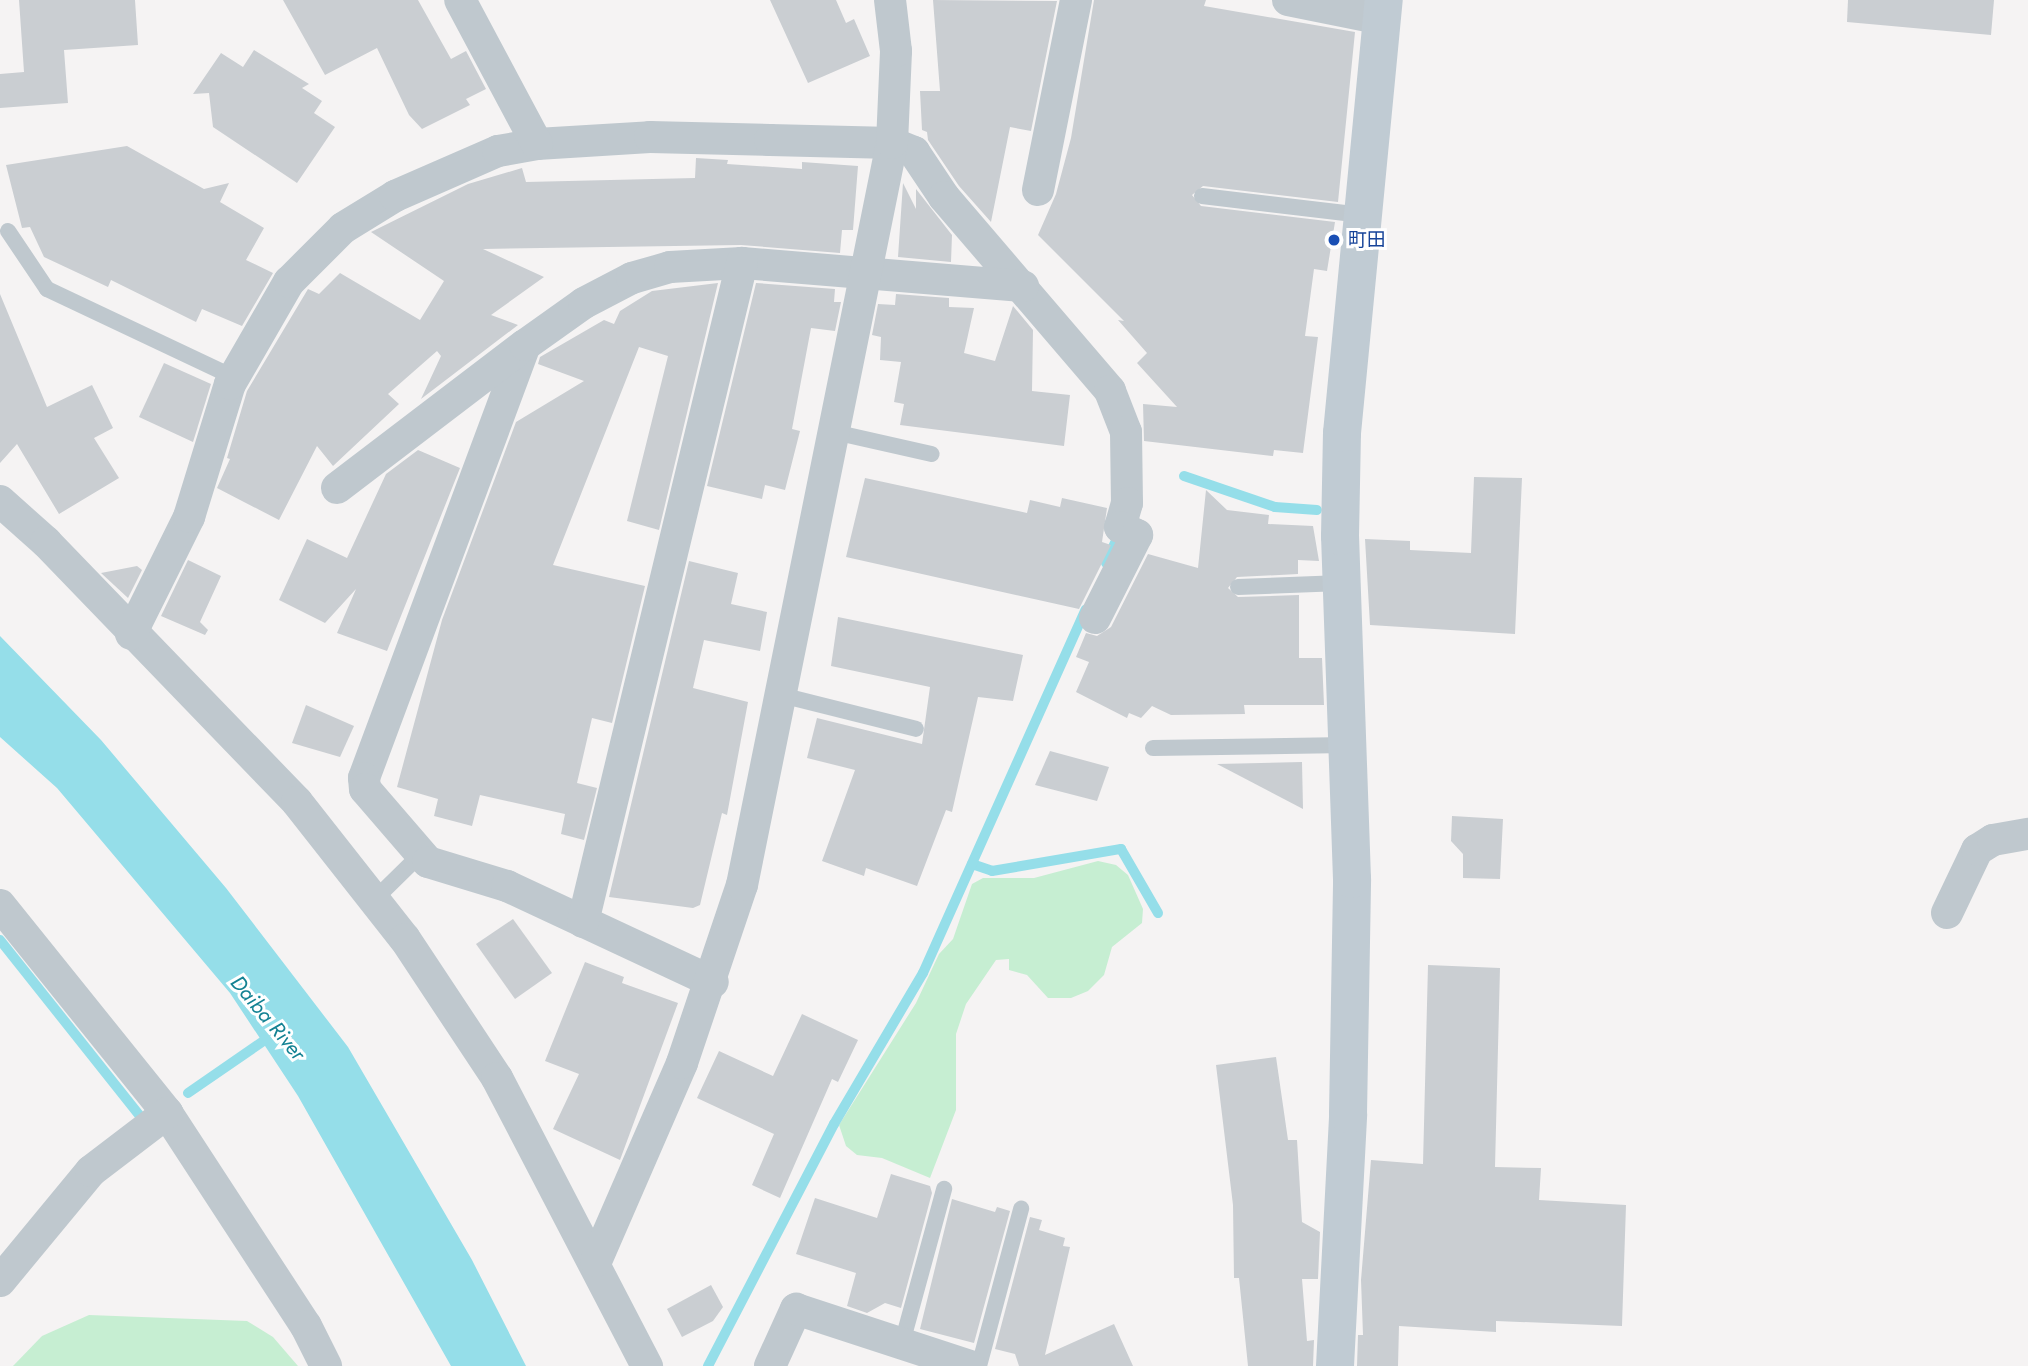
<!DOCTYPE html>
<meta charset="utf-8">
<style>
body{margin:0}
#map{position:relative;width:2028px;height:1366px;overflow:hidden;background:#f5f3f3;font-family:Jost,"Noto Sans JP",sans-serif}
div>[style]{position:absolute}
[style*='--x']{left:calc(var(--x)*1px);top:calc(var(--y)*1px);width:calc(var(--w)*1px);rotate:calc(var(--a)*1deg)}
.green>*{inset:0;background:#c6eed2}
.water>*{inset:0;background:#95dee9}
.stream>*{height:10px;margin:-5px;padding:0 5px;transform-origin:5px;border-radius:5px;background:#95dee9}
.building>*{inset:0;background:#caced2}
.lane>*{height:16px;margin:-8px;padding:0 8px;transform-origin:8px;border-radius:8px;background:#bfc8ce}
.street>*{height:32px;margin:-16px;padding:0 16px;transform-origin:16px;border-radius:16px;background:#bfc8ce}
.secondary>*{height:38px;margin:-19px;padding:0 19px;transform-origin:19px;border-radius:19px;background:#c0cbd3}
.dots>*{width:19px;height:19px;translate:-50% -50%;box-sizing:border-box;border:4px solid #fff;border-radius:50%}
span{translate:-50% -50%;white-space:nowrap;text-align:center;line-height:1.15;-webkit-text-stroke:6px #fff;paint-order:stroke}
.transit-label{font-size:19px;color:#164399}
.left{translate:0 -50%;text-align:left}
.water-label{font-size:21px;color:#148293;font-style:italic}
</style>
<div id="map">
<div class="green">
<div style="clip-path:polygon(1098px 861px,1116px 865px,1128px 875px,1143px 909px,1142px 923px,1112px 947px,1104px 975px,1088px 991px,1071px 998px,1048px 998px,1027px 975px,1009px 970px,1009px 959px,996px 960px,966px 1004px,956px 1034px,956px 1110px,930px 1178px,882px 1158px,857px 1155px,846px 1146px,839px 1125px,916px 1003px,939px 954px,953px 939px,972px 884px,983px 878px,1034px 878px)"></div>
<div style="clip-path:polygon(89px 1315px,247px 1321px,273px 1337px,298px 1366px,13px 1366px,42px 1336px)"></div>
</div>
<div class="water">
<div style="clip-path:polygon(0 636px,101px 740px,226px 888px,348px 1047px,472px 1260px,526px 1366px,451px 1366px,298px 1096px,230px 993px,57px 788px,0 737px)"></div>
</div>
<div class="stream">
<div style="--x:1184;--y:476;--w:96;--a:18.8"></div>
<div style="--x:1275;--y:507;--w:42;--a:4.1"></div>
<div style="--x:1106;--y:563;--w:22;--a:-66"></div>
<div style="--x:972;--y:864;--w:21;--a:19"></div>
<div style="--x:992;--y:871;--w:131;--a:-9.7"></div>
<div style="--x:1121;--y:849;--w:74;--a:60"></div>
<div style="--x:0;--y:940;--w:233;--a:51.5"></div>
<div style="--x:188;--y:1093;--w:102;--a:-34.6"></div>
<div style="--x:708;--y:1366;--w:273;--a:-62.5"></div>
<div style="--x:834;--y:1124;--w:175;--a:-59.5"></div>
<div style="--x:923;--y:973;--w:398;--a:-65.9"></div>
</div>
<div class="building">
<div style="clip-path:polygon(19px 0,135px 0,138px 45px,64px 50px,68px 103px,0 108px,0 74px,24px 72px)"></div>
<div style="clip-path:polygon(283px 0,418px 0,451px 59px,466px 51px,486px 89px,466px 99px,470px 105px,422px 129px,409px 115px,377px 48px,325px 75px)"></div>
<div style="clip-path:polygon(770px 0,836px 0,846px 23px,854px 19px,870px 56px,808px 83px)"></div>
<div style="clip-path:polygon(933px 0,1057px 1px,1031px 131px,1010px 127px,991px 222px,959px 186px,928px 140px,927px 132px,922px 130px,920px 91px,940px 91px)"></div>
<div style="clip-path:polygon(1094px 0,1206px 0,1204px 6px,1355px 32px,1338px 202px,1203px 186px,1192px 195px,1201px 206px,1335px 222px,1327px 271px,1314px 269px,1305px 336px,1318px 337px,1303px 453px,1274px 450px,1273px 456px,1144px 441px,1143px 404px,1177px 407px,1137px 363px,1147px 353px,1118px 320px,1124px 321px,1038px 235px,1056px 194px,1071px 138px)"></div>
<div style="clip-path:polygon(1848px 0,1994px 0,1991px 35px,1847px 22px)"></div>
<div style="clip-path:polygon(254px 50px,309px 84px,302px 88px,322px 101px,314px 113px,335px 127px,297px 183px,213px 127px,209px 93px,193px 94px,221px 53px,243px 67px)"></div>
<div style="clip-path:polygon(127px 146px,204px 189px,229px 183px,220px 202px,264px 228px,246px 260px,273px 273px,242px 326px,202px 309px,196px 322px,111px 280px,108px 287px,44px 257px,30px 227px,22px 228px,6px 165px)"></div>
<div style="clip-path:polygon(696px 158px,728px 160px,727px 164px,802px 169px,802px 162px,858px 166px,853px 230px,842px 230px,840px 253px,741px 245px,483px 249px,544px 277px,491px 315px,518px 325px,421px 399px,441px 356px,437px 351px,388px 394px,399px 404px,333px 466px,317px 446px,279px 520px,217px 488px,230px 459px,227px 458px,247px 391px,308px 289px,319px 294px,340px 273px,420px 320px,444px 281px,371px 232px,468px 184px,522px 168px,526px 182px,695px 178px)"></div>
<div style="clip-path:polygon(903px 183px,916px 209px,916px 189px,952px 235px,951px 262px,898px 257px)"></div>
<div style="clip-path:polygon(718px 283px,659px 530px,627px 521px,668px 356px,639px 347px,553px 565px,645px 586px,612px 723px,592px 718px,577px 783px,597px 788px,584px 840px,561px 834px,565px 814px,480px 795px,472px 826px,434px 816px,438px 799px,397px 787px,442px 620px,516px 422px,584px 381px,538px 364px,540px 357px,604px 320px,614px 324px,620px 311px,652px 291px)"></div>
<div style="clip-path:polygon(756px 283px,835px 289px,834px 302px,841px 302px,835px 331px,811px 328px,792px 429px,800px 431px,785px 490px,765px 485px,762px 499px,707px 486px)"></div>
<div style="clip-path:polygon(0 294px,47px 407px,92px 385px,113px 428px,94px 438px,119px 478px,59px 514px,17px 444px,0 463px)"></div>
<div style="clip-path:polygon(896px 294px,949px 298px,949px 307px,974px 308px,964px 353px,995px 361px,1013px 306px,1033px 330px,1032px 391px,1070px 395px,1064px 446px,900px 425px,904px 404px,894px 402px,901px 362px,880px 360px,881px 337px,872px 335px,878px 304px,895px 305px)"></div>
<div style="clip-path:polygon(164px 363px,211px 384px,193px 442px,139px 417px)"></div>
<div style="clip-path:polygon(418px 450px,460px 468px,387px 651px,337px 633px,356px 589px,325px 623px,279px 600px,307px 539px,347px 558px,386px 474px)"></div>
<div style="clip-path:polygon(1474px 477px,1522px 478px,1515px 634px,1370px 625px,1365px 539px,1410px 541px,1410px 550px,1471px 553px)"></div>
<div style="clip-path:polygon(865px 478px,1027px 513px,1030px 500px,1060px 507px,1062px 498px,1107px 508px,1102px 542px,1111px 545px,1079px 609px,846px 557px)"></div>
<div style="clip-path:polygon(1206px 490px,1227px 510px,1269px 515px,1268px 524px,1313px 526px,1319px 561px,1298px 560px,1298px 574px,1237px 577px,1228px 588px,1238px 597px,1299px 595px,1299px 658px,1322px 658px,1324px 705px,1244px 705px,1245px 714px,1171px 715px,1152px 706px,1141px 718px,1129px 713px,1127px 718px,1076px 692px,1089px 662px,1076px 657px,1086px 633px,1097px 636px,1111px 627px,1148px 554px,1198px 568px)"></div>
<div style="clip-path:polygon(188px 560px,221px 576px,200px 622px,208px 630px,205px 635px,161px 616px)"></div>
<div style="clip-path:polygon(689px 561px,738px 573px,731px 604px,767px 612px,760px 651px,704px 640px,693px 688px,748px 702px,727px 815px,722px 813px,700px 905px,693px 908px,609px 897px)"></div>
<div style="clip-path:polygon(137px 566px,142px 570px,128px 598px,101px 573px)"></div>
<div style="clip-path:polygon(838px 617px,1023px 655px,1013px 701px,978px 697px,952px 812px,946px 810px,917px 886px,866px 868px,864px 876px,822px 861px,855px 770px,807px 758px,817px 718px,922px 744px,930px 687px,831px 666px)"></div>
<div style="clip-path:polygon(306px 705px,354px 726px,340px 757px,292px 743px)"></div>
<div style="clip-path:polygon(1050px 751px,1109px 767px,1097px 801px,1035px 785px)"></div>
<div style="clip-path:polygon(1302px 762px,1303px 809px,1217px 764px)"></div>
<div style="clip-path:polygon(1452px 816px,1503px 819px,1500px 879px,1463px 878px,1463px 854px,1451px 841px)"></div>
<div style="clip-path:polygon(513px 919px,552px 973px,515px 999px,476px 944px)"></div>
<div style="clip-path:polygon(585px 962px,624px 977px,622px 983px,678px 1003px,620px 1160px,553px 1129px,579px 1074px,545px 1061px)"></div>
<div style="clip-path:polygon(1428px 965px,1500px 968px,1495px 1167px,1541px 1168px,1539px 1200px,1626px 1205px,1622px 1326px,1496px 1321px,1496px 1332px,1399px 1326px,1398px 1366px,1357px 1366px,1358px 1335px,1363px 1335px,1361px 1280px,1371px 1160px,1423px 1164px)"></div>
<div style="clip-path:polygon(802px 1014px,858px 1040px,838px 1082px,832px 1079px,780px 1198px,752px 1185px,774px 1134px,697px 1098px,719px 1051px,773px 1076px)"></div>
<div style="clip-path:polygon(1276px 1057px,1288px 1140px,1297px 1140px,1302px 1222px,1320px 1232px,1318px 1279px,1302px 1279px,1307px 1341px,1314px 1340px,1313px 1366px,1248px 1366px,1239px 1278px,1234px 1278px,1233px 1205px,1216px 1065px)"></div>
<div style="clip-path:polygon(891px 1174px,930px 1186px,932px 1193px,901px 1308px,885px 1303px,867px 1313px,847px 1306px,856px 1273px,796px 1254px,815px 1198px,877px 1218px)"></div>
<div style="clip-path:polygon(952px 1199px,995px 1212px,997px 1207px,1010px 1211px,974px 1343px,920px 1329px)"></div>
<div style="clip-path:polygon(1030px 1217px,1042px 1220px,1039px 1230px,1065px 1238px,1063px 1246px,1070px 1247px,1045px 1355px,1114px 1324px,1133px 1366px,1019px 1366px,1015px 1354px,995px 1349px)"></div>
<div style="clip-path:polygon(711px 1285px,723px 1307px,713px 1321px,682px 1337px,667px 1309px)"></div>
</div>
<div class="lane">
<div style="--x:1202;--y:196;--w:161;--a:6.8"></div>
<div style="--x:8;--y:231;--w:70;--a:56.1"></div>
<div style="--x:47;--y:289;--w:206;--a:25.3"></div>
<div style="--x:834;--y:432;--w:100;--a:12.7"></div>
<div style="--x:1238;--y:587;--w:104;--a:-2.2"></div>
<div style="--x:781;--y:695;--w:139;--a:14.1"></div>
<div style="--x:1153;--y:748;--w:194;--a:-0.9"></div>
<div style="--x:374;--y:900;--w:66;--a:-44.4"></div>
<div style="--x:902;--y:1343;--w:160;--a:-74.7"></div>
<div style="--x:979;--y:1366;--w:163;--a:-75"></div>
</div>
<div class="street">
<div style="--x:1288;--y:0;--w:95;--a:11.5"></div>
<div style="--x:537;--y:144;--w:113;--a:-3.5"></div>
<div style="--x:650;--y:137;--w:120;--a:1.4"></div>
<div style="--x:770;--y:140;--w:122;--a:1.4"></div>
<div style="--x:892;--y:143;--w:24;--a:22"></div>
<div style="--x:914;--y:152;--w:54;--a:56.3"></div>
<div style="--x:944;--y:197;--w:255;--a:49.4"></div>
<div style="--x:1110;--y:391;--w:44;--a:68.7"></div>
<div style="--x:1126;--y:432;--w:71;--a:89.2"></div>
<div style="--x:1127;--y:503;--w:25;--a:106"></div>
<div style="--x:1120;--y:527;--w:19;--a:25"></div>
<div style="--x:1137;--y:535;--w:93;--a:116.8"></div>
<div style="--x:1038;--y:190;--w:194;--a:-78.7"></div>
<div style="--x:525;--y:345;--w:462;--a:110.4"></div>
<div style="--x:364;--y:778;--w:11;--a:85"></div>
<div style="--x:365;--y:789;--w:96;--a:49.2"></div>
<div style="--x:428;--y:862;--w:83;--a:16.9"></div>
<div style="--x:507;--y:886;--w:227;--a:25"></div>
<div style="--x:337;--y:488;--w:236;--a:-37.3"></div>
<div style="--x:525;--y:345;--w:72;--a:-35.4"></div>
<div style="--x:584;--y:303;--w:54;--a:-27.5"></div>
<div style="--x:632;--y:278;--w:40;--a:-16"></div>
<div style="--x:670;--y:267;--w:72;--a:-3.2"></div>
<div style="--x:742;--y:263;--w:282;--a:4.7"></div>
<div style="--x:0;--y:501;--w:62;--a:41.7"></div>
<div style="--x:46;--y:542;--w:361;--a:46"></div>
<div style="--x:297;--y:802;--w:174;--a:51.8"></div>
<div style="--x:405;--y:939;--w:167;--a:56.5"></div>
<div style="--x:497;--y:1078;--w:325;--a:62.5"></div>
<div style="--x:131;--y:634;--w:131;--a:-63.6"></div>
<div style="--x:189;--y:517;--w:139;--a:-72.9"></div>
<div style="--x:230;--y:384;--w:118;--a:-60"></div>
<div style="--x:289;--y:282;--w:76;--a:-45"></div>
<div style="--x:343;--y:228;--w:61;--a:-31.6"></div>
<div style="--x:395;--y:196;--w:112;--a:-23.6"></div>
<div style="--x:498;--y:151;--w:40;--a:-10"></div>
<div style="--x:537;--y:144;--w:163;--a:-118.1"></div>
<div style="--x:0;--y:905;--w:267;--a:51.2"></div>
<div style="--x:167;--y:1113;--w:254;--a:56.9"></div>
<div style="--x:306;--y:1326;--w:45;--a:63.4"></div>
<div style="--x:1947;--y:913;--w:70;--a:-64.5"></div>
<div style="--x:1977;--y:850;--w:19;--a:-32"></div>
<div style="--x:1993;--y:840;--w:36;--a:-10"></div>
<div style="--x:583;--y:922;--w:678;--a:-76.44"></div>
<div style="--x:596;--y:1261;--w:216;--a:-66.5"></div>
<div style="--x:682;--y:1063;--w:188;--a:-71.4"></div>
<div style="--x:742;--y:885;--w:757;--a:-78.57"></div>
<div style="--x:892;--y:143;--w:92;--a:-87.5"></div>
<div style="--x:896;--y:51;--w:51;--a:-96.7"></div>
<div style="--x:0;--y:1281;--w:143;--a:-50.4"></div>
<div style="--x:91;--y:1171;--w:96;--a:-37.3"></div>
<div style="--x:770;--y:1366;--w:63;--a:-65.5"></div>
<div style="--x:796;--y:1309;--w:183;--a:18.1"></div>
</div>
<div class="secondary">
<div style="--x:1335;--y:1366;--w:252;--a:-87"></div>
<div style="--x:1348;--y:1114;--w:235;--a:-89"></div>
<div style="--x:1352;--y:879;--w:343;--a:-92"></div>
<div style="--x:1340;--y:536;--w:103;--a:-88.9"></div>
<div style="--x:1342;--y:433;--w:435;--a:-84.5"></div>
</div>
<div class="dots">
<div style="left:1334px;top:240px;background:#1a4fb4"></div>
</div>
<div class="transit-label">
<span class="left" style="left:1348px;top:240px">町田</span>
</div>
<div class="water-label">
<span style="left:268px;top:1018px;rotate:50deg">Daiba River</span>
</div>
</div>
